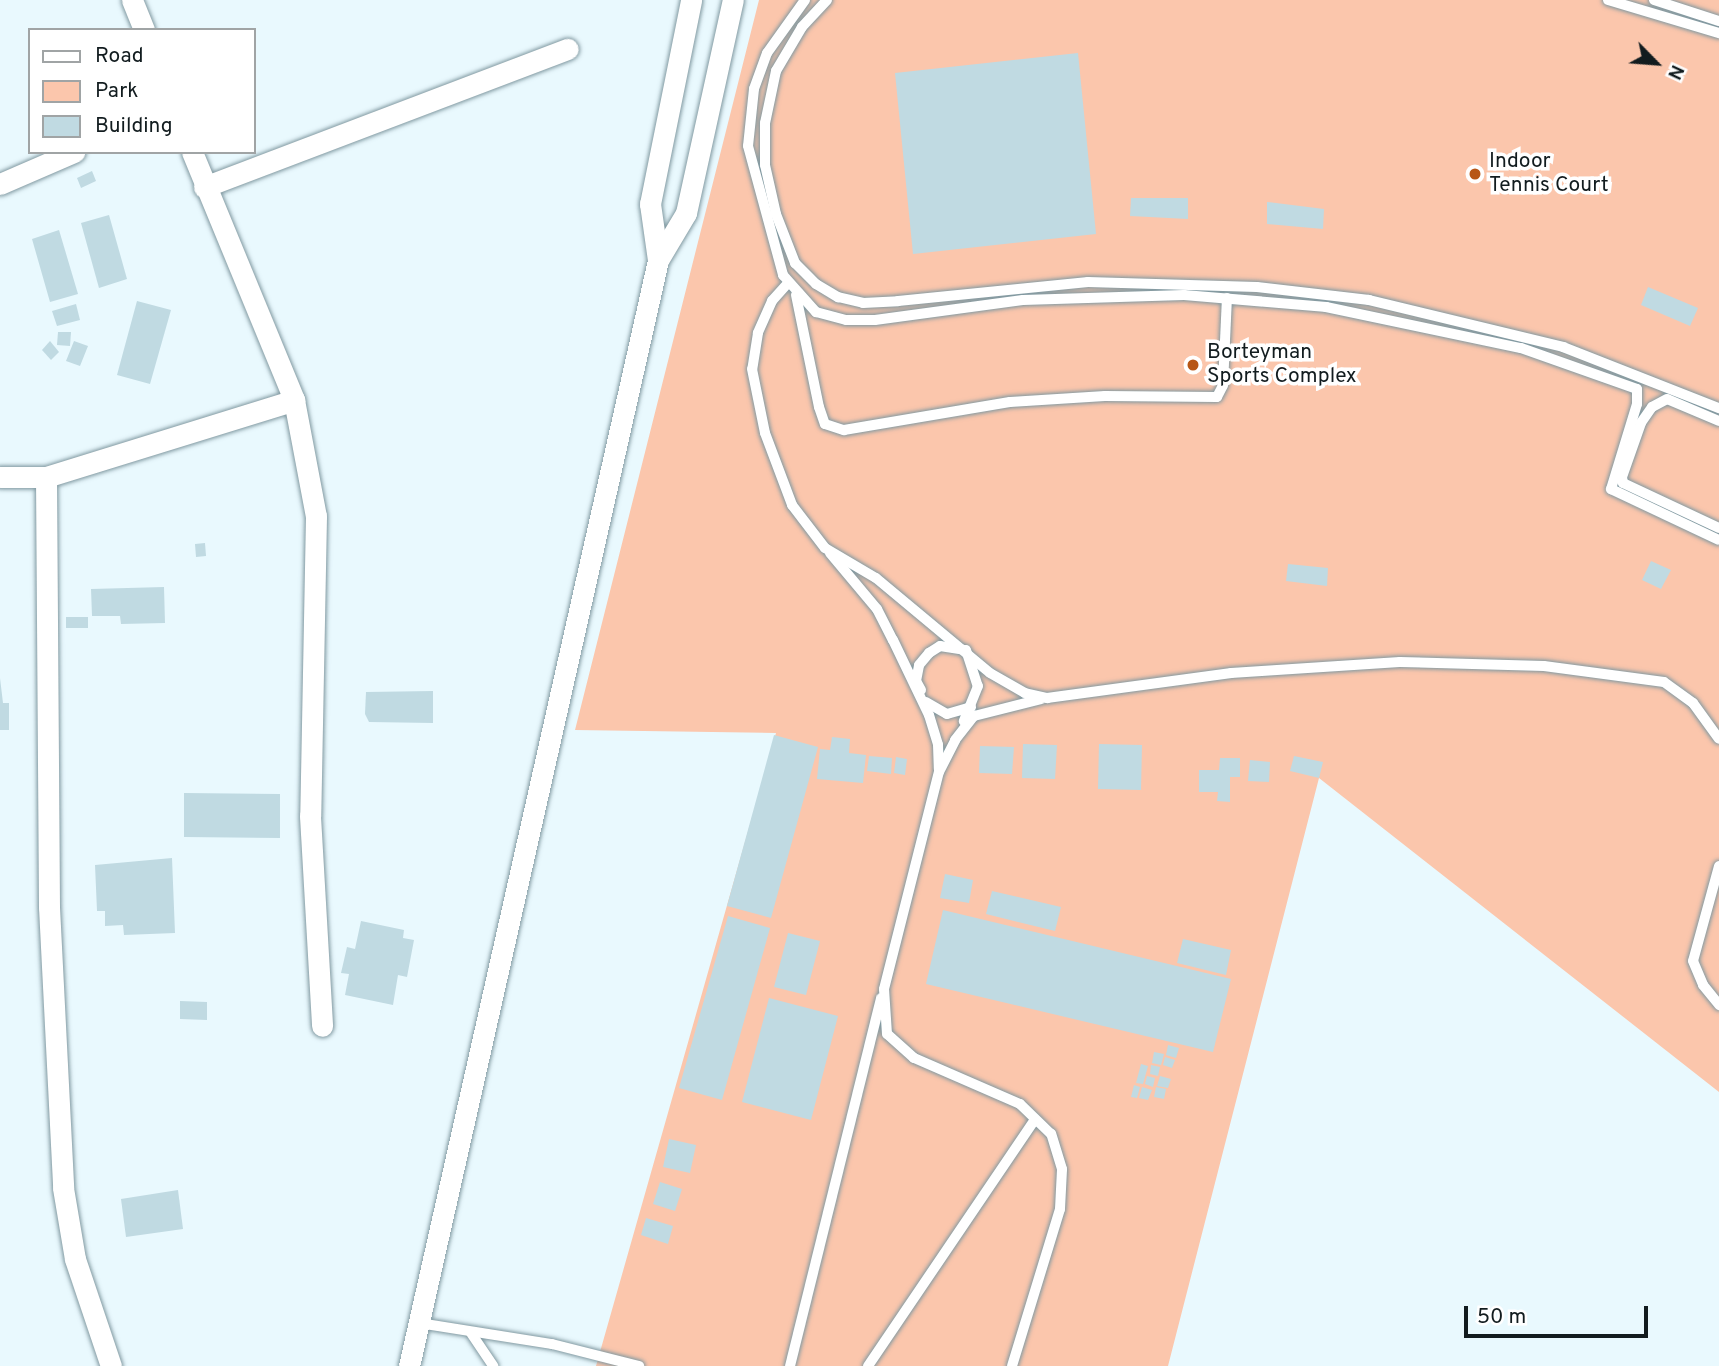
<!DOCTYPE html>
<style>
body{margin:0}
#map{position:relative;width:1719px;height:1366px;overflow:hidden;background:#e9f9fe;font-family:Overpass,sans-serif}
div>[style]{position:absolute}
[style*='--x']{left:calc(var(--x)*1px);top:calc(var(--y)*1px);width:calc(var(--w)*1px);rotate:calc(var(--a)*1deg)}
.green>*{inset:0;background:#fbc6ac}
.building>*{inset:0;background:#c0dae2}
.roads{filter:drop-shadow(0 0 2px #8199a1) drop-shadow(0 0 2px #8199a1)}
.lane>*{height:10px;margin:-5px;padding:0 5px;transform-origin:5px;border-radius:5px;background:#fff}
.street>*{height:21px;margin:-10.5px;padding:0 10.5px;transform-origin:10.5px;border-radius:10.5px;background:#fff}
.dots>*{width:19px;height:19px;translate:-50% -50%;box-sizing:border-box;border:4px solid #fff;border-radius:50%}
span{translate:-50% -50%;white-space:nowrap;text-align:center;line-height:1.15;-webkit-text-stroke:7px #fff;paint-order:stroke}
.poi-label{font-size:21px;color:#121c1f}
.left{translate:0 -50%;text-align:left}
.legend{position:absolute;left:28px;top:28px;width:228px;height:126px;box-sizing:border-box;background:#fff;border:2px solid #a0a4a5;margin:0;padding:9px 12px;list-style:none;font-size:21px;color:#121c1f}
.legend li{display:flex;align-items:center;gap:14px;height:35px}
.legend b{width:35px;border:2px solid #a0a4a5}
.north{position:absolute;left:1621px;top:28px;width:70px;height:70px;-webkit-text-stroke:5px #fff;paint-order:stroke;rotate:115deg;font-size:19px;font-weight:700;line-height:28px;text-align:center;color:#121c1f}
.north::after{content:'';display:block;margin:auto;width:24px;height:32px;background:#121c1f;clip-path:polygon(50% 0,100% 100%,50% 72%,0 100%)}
.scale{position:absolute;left:1464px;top:1306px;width:184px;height:32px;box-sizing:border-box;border:4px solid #121c1f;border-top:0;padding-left:9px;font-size:21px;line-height:24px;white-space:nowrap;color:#121c1f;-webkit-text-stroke:5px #fff;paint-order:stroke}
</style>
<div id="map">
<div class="green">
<div style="clip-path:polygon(759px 0,1719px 0,1719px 1092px,1319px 778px,1168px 1366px,596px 1366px,776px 733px,575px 730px)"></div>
</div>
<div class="building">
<div style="clip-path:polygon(1078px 53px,1096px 234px,913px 254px,895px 73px)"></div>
<div style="clip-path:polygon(92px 171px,96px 181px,81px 188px,77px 178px)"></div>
<div style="clip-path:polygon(1131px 198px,1188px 198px,1188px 219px,1130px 216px)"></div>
<div style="clip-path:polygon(1267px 202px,1324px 209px,1323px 229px,1267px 224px)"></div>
<div style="clip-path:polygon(109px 215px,127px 279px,99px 288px,81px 223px)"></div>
<div style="clip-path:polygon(59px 230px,78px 294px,50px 302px,32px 239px)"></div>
<div style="clip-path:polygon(1648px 287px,1698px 308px,1690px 326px,1641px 305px)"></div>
<div style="clip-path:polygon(137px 301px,171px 310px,150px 384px,117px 375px)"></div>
<div style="clip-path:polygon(76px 304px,80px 320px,57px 326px,52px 311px)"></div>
<div style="clip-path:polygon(58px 332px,71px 332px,70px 346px,57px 345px)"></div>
<div style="clip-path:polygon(50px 341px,59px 352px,51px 360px,42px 350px)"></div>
<div style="clip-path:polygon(74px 341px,88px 346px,80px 366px,66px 361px)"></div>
<div style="clip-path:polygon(205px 543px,206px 556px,196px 557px,195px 544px)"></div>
<div style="clip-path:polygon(1651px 561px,1671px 570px,1661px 589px,1642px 580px)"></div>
<div style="clip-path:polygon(1288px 564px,1328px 568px,1327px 586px,1286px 581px)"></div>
<div style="clip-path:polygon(164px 587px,165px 623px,121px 624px,120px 616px,92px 616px,91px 589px)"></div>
<div style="clip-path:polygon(66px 617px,88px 617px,88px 628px,66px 628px)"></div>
<div style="clip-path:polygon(0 678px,3px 703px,9px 703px,9px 730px,0 730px)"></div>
<div style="clip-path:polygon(433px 691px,433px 723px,369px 722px,365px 714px,366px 692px)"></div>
<div style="clip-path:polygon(774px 735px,818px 747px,771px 918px,727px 906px)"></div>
<div style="clip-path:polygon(832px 737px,850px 739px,849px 753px,866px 755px,863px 783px,817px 779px,820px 749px,830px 750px)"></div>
<div style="clip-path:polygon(1023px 744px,1057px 745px,1055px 779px,1022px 778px)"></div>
<div style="clip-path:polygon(1099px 744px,1142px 745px,1141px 790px,1098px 789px)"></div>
<div style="clip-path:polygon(980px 746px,1014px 747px,1012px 774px,979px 773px)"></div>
<div style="clip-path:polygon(869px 756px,892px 758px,891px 774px,867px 771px)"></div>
<div style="clip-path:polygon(1294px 756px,1323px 762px,1319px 778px,1290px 771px)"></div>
<div style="clip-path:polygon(896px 757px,907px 759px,905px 775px,894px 773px)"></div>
<div style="clip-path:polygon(1220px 758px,1240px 758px,1240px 777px,1230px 777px,1230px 802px,1217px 801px,1218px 792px,1199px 792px,1199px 770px,1219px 770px)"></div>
<div style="clip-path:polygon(1250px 760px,1270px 762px,1269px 782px,1248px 781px)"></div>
<div style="clip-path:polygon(184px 793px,280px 794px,280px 838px,184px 837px)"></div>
<div style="clip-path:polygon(172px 858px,175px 933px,124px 935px,123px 925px,105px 926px,105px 911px,97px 911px,95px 865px)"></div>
<div style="clip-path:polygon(945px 874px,973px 880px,969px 903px,940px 898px)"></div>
<div style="clip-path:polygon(992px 891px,1061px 907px,1055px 931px,986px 914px)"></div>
<div style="clip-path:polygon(943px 910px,1231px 979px,1213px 1052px,926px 984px)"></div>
<div style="clip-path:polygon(728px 916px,770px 928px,722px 1100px,679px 1088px)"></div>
<div style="clip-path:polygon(361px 921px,404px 930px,403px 938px,414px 940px,407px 977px,398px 975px,393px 1005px,345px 995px,349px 974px,341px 973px,347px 947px,355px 949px)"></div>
<div style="clip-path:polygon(788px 933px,820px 941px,806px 995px,774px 987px)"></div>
<div style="clip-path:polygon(1183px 939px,1231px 950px,1226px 975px,1177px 963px)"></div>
<div style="clip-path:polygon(769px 998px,838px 1016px,811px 1120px,742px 1102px)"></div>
<div style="clip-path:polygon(180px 1001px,207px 1002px,207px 1020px,180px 1019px)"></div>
<div style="clip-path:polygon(1168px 1045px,1179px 1048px,1176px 1058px,1166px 1055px)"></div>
<div style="clip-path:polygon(1154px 1052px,1164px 1054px,1161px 1065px,1152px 1063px)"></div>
<div style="clip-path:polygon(1165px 1057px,1175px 1060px,1172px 1068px,1163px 1065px)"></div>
<div style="clip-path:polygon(1141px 1064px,1148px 1066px,1143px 1084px,1136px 1083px)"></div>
<div style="clip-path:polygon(1151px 1065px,1160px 1067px,1158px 1076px,1150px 1074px)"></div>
<div style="clip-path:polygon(1147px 1076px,1155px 1078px,1153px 1087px,1145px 1084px)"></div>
<div style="clip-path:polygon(1160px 1076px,1171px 1079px,1168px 1088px,1157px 1086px)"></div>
<div style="clip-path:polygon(1134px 1085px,1140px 1087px,1137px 1098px,1131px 1097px)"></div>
<div style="clip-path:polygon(1142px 1087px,1152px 1090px,1148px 1100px,1139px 1098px)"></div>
<div style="clip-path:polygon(1156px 1087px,1166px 1089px,1164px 1099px,1154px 1097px)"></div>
<div style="clip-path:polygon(669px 1139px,696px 1145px,690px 1173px,663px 1167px)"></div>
<div style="clip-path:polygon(660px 1182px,682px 1189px,675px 1211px,653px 1204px)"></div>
<div style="clip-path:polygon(178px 1190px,183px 1229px,126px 1237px,121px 1199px)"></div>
<div style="clip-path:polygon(646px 1218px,673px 1226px,668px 1244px,641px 1235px)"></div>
</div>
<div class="roads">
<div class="lane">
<div style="--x:805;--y:0;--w:65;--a:125.6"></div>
<div style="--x:767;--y:53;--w:38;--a:110"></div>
<div style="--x:754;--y:89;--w:57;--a:96"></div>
<div style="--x:748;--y:146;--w:134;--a:74.8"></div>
<div style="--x:783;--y:275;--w:50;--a:48.3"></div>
<div style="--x:816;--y:312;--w:31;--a:15"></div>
<div style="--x:846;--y:320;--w:29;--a:0"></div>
<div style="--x:875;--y:320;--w:149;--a:-7.7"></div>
<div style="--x:1023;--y:300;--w:161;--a:-1.8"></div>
<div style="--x:1184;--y:295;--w:143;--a:4.8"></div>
<div style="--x:1326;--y:307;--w:199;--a:11.9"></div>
<div style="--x:1521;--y:348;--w:123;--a:19.5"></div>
<div style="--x:1637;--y:389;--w:15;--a:90"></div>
<div style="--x:1637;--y:404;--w:89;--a:107"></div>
<div style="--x:1611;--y:489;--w:119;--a:25.3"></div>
<div style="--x:827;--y:0;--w:37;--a:133"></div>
<div style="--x:802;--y:27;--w:51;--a:120.6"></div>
<div style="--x:776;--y:71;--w:53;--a:101.9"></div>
<div style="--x:765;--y:123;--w:42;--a:90"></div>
<div style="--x:765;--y:165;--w:50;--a:77.3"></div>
<div style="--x:776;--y:214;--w:53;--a:68.8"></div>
<div style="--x:795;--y:263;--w:30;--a:45"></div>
<div style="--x:816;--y:284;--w:26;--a:31"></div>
<div style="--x:838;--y:297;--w:26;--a:13"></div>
<div style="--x:863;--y:303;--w:35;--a:-3"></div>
<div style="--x:898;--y:301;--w:191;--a:-5.7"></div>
<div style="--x:1088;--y:282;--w:169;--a:1.7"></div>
<div style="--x:1257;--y:287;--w:113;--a:6.6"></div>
<div style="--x:1369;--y:300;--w:200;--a:13.6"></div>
<div style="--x:1563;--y:347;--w:168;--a:21.4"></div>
<div style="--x:1608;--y:0;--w:116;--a:16.6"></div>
<div style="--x:1654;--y:0;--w:68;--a:17.9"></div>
<div style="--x:788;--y:283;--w:24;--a:132"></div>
<div style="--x:772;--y:301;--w:35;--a:114"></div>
<div style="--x:758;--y:333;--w:36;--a:99"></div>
<div style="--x:752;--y:369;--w:65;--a:78.5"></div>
<div style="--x:765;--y:433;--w:77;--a:69.4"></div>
<div style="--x:792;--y:505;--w:54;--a:52.5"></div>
<div style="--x:825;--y:548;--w:59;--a:30.5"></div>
<div style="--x:876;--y:578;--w:148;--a:39.8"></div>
<div style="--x:990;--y:673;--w:40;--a:29.7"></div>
<div style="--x:1025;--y:693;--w:23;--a:13"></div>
<div style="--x:1047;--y:698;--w:186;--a:-7.7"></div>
<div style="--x:1231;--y:673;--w:169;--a:-3.7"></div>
<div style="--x:1400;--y:662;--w:144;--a:1.6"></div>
<div style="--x:1544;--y:666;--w:121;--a:7.6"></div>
<div style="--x:1664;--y:682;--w:36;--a:36"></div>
<div style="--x:1693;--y:703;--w:44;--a:54.2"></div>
<div style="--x:796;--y:295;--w:114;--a:78.4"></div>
<div style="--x:819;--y:407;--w:18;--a:71"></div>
<div style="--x:825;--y:424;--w:20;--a:18"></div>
<div style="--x:844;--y:430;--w:168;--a:-9.6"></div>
<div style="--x:1010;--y:402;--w:95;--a:-3.6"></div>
<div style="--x:1105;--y:396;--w:112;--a:0.5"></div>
<div style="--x:1217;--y:397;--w:13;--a:-63"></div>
<div style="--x:1223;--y:385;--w:87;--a:-87.4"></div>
<div style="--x:1719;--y:421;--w:56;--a:-157.1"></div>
<div style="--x:1667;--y:399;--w:17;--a:152"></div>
<div style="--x:1652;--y:407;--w:19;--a:125"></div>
<div style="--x:1641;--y:423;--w:57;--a:109.4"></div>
<div style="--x:1622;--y:477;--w:6;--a:81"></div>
<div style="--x:1623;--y:483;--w:106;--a:25.1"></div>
<div style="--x:830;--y:553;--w:73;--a:50"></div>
<div style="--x:877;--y:609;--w:35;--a:63"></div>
<div style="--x:893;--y:640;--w:83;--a:64.4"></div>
<div style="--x:929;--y:715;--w:31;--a:73"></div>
<div style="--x:938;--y:745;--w:24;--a:88"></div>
<div style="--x:921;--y:690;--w:10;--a:-119"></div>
<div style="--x:916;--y:681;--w:16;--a:-79"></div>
<div style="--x:919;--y:665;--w:16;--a:-50"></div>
<div style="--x:929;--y:653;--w:13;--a:-32"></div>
<div style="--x:940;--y:646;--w:26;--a:9"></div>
<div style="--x:966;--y:650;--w:38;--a:72"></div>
<div style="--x:978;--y:686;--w:38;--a:112"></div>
<div style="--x:926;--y:702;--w:24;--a:30"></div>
<div style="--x:947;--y:714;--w:25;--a:-16"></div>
<div style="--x:1719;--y:866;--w:98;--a:105.3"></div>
<div style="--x:1693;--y:961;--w:26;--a:67"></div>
<div style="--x:1703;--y:985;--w:26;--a:51"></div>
<div style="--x:419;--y:1323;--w:135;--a:9"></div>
<div style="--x:552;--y:1344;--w:90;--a:14.2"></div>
<div style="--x:471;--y:1333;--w:40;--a:56"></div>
<div style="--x:790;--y:1366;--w:379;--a:-76.1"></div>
<div style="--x:868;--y:1366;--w:298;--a:-55.9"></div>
<div style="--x:1012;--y:1366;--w:164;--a:-73"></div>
<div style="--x:1060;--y:1209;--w:40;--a:-87.1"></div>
<div style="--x:1062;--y:1169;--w:37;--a:-107"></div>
<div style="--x:1051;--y:1134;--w:43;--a:-135.9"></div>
<div style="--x:1020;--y:1104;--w:116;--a:-156.5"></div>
<div style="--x:914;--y:1058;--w:36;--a:-138"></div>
<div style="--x:887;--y:1034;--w:45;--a:-93.8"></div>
<div style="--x:884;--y:989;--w:224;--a:-75.8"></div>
<div style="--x:939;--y:772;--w:36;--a:-63"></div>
<div style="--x:955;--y:740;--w:31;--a:-52"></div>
<div style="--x:974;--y:716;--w:69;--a:-14.2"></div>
</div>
<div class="street">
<div style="--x:132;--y:0;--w:32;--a:68"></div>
<div style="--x:192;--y:152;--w:268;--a:67.6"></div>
<div style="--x:294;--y:400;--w:118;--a:79.3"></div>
<div style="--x:316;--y:516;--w:300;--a:91.1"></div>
<div style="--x:310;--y:816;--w:210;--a:86.7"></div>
<div style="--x:0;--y:184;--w:81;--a:-23.4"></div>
<div style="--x:204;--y:187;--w:389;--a:-20.8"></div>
<div style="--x:658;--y:260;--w:57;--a:-98.1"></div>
<div style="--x:650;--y:204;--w:208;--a:-78.6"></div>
<div style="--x:0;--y:477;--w:46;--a:0"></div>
<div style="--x:46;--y:477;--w:260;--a:-17.2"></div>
<div style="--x:46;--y:477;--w:430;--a:89.6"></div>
<div style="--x:49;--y:907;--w:281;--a:87.1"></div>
<div style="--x:63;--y:1188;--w:72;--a:80.4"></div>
<div style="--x:75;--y:1259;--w:113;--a:71.4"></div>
<div style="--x:409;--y:1366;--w:1134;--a:-77.31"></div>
<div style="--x:658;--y:260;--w:55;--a:-59.2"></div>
<div style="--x:686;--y:213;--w:218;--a:-77.6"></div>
</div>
</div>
<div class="dots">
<div style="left:1475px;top:174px;background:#b75616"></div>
<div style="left:1193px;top:365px;background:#b75616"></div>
</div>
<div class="poi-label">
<span class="left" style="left:1489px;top:174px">Indoor<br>Tennis Court</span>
<span class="left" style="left:1207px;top:365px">Borteyman<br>Sports Complex</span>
</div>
<ul class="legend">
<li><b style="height:9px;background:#fff"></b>Road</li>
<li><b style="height:19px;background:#fbc6ac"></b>Park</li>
<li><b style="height:19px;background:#c0dae2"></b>Building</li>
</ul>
<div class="north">N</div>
<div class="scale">50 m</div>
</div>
